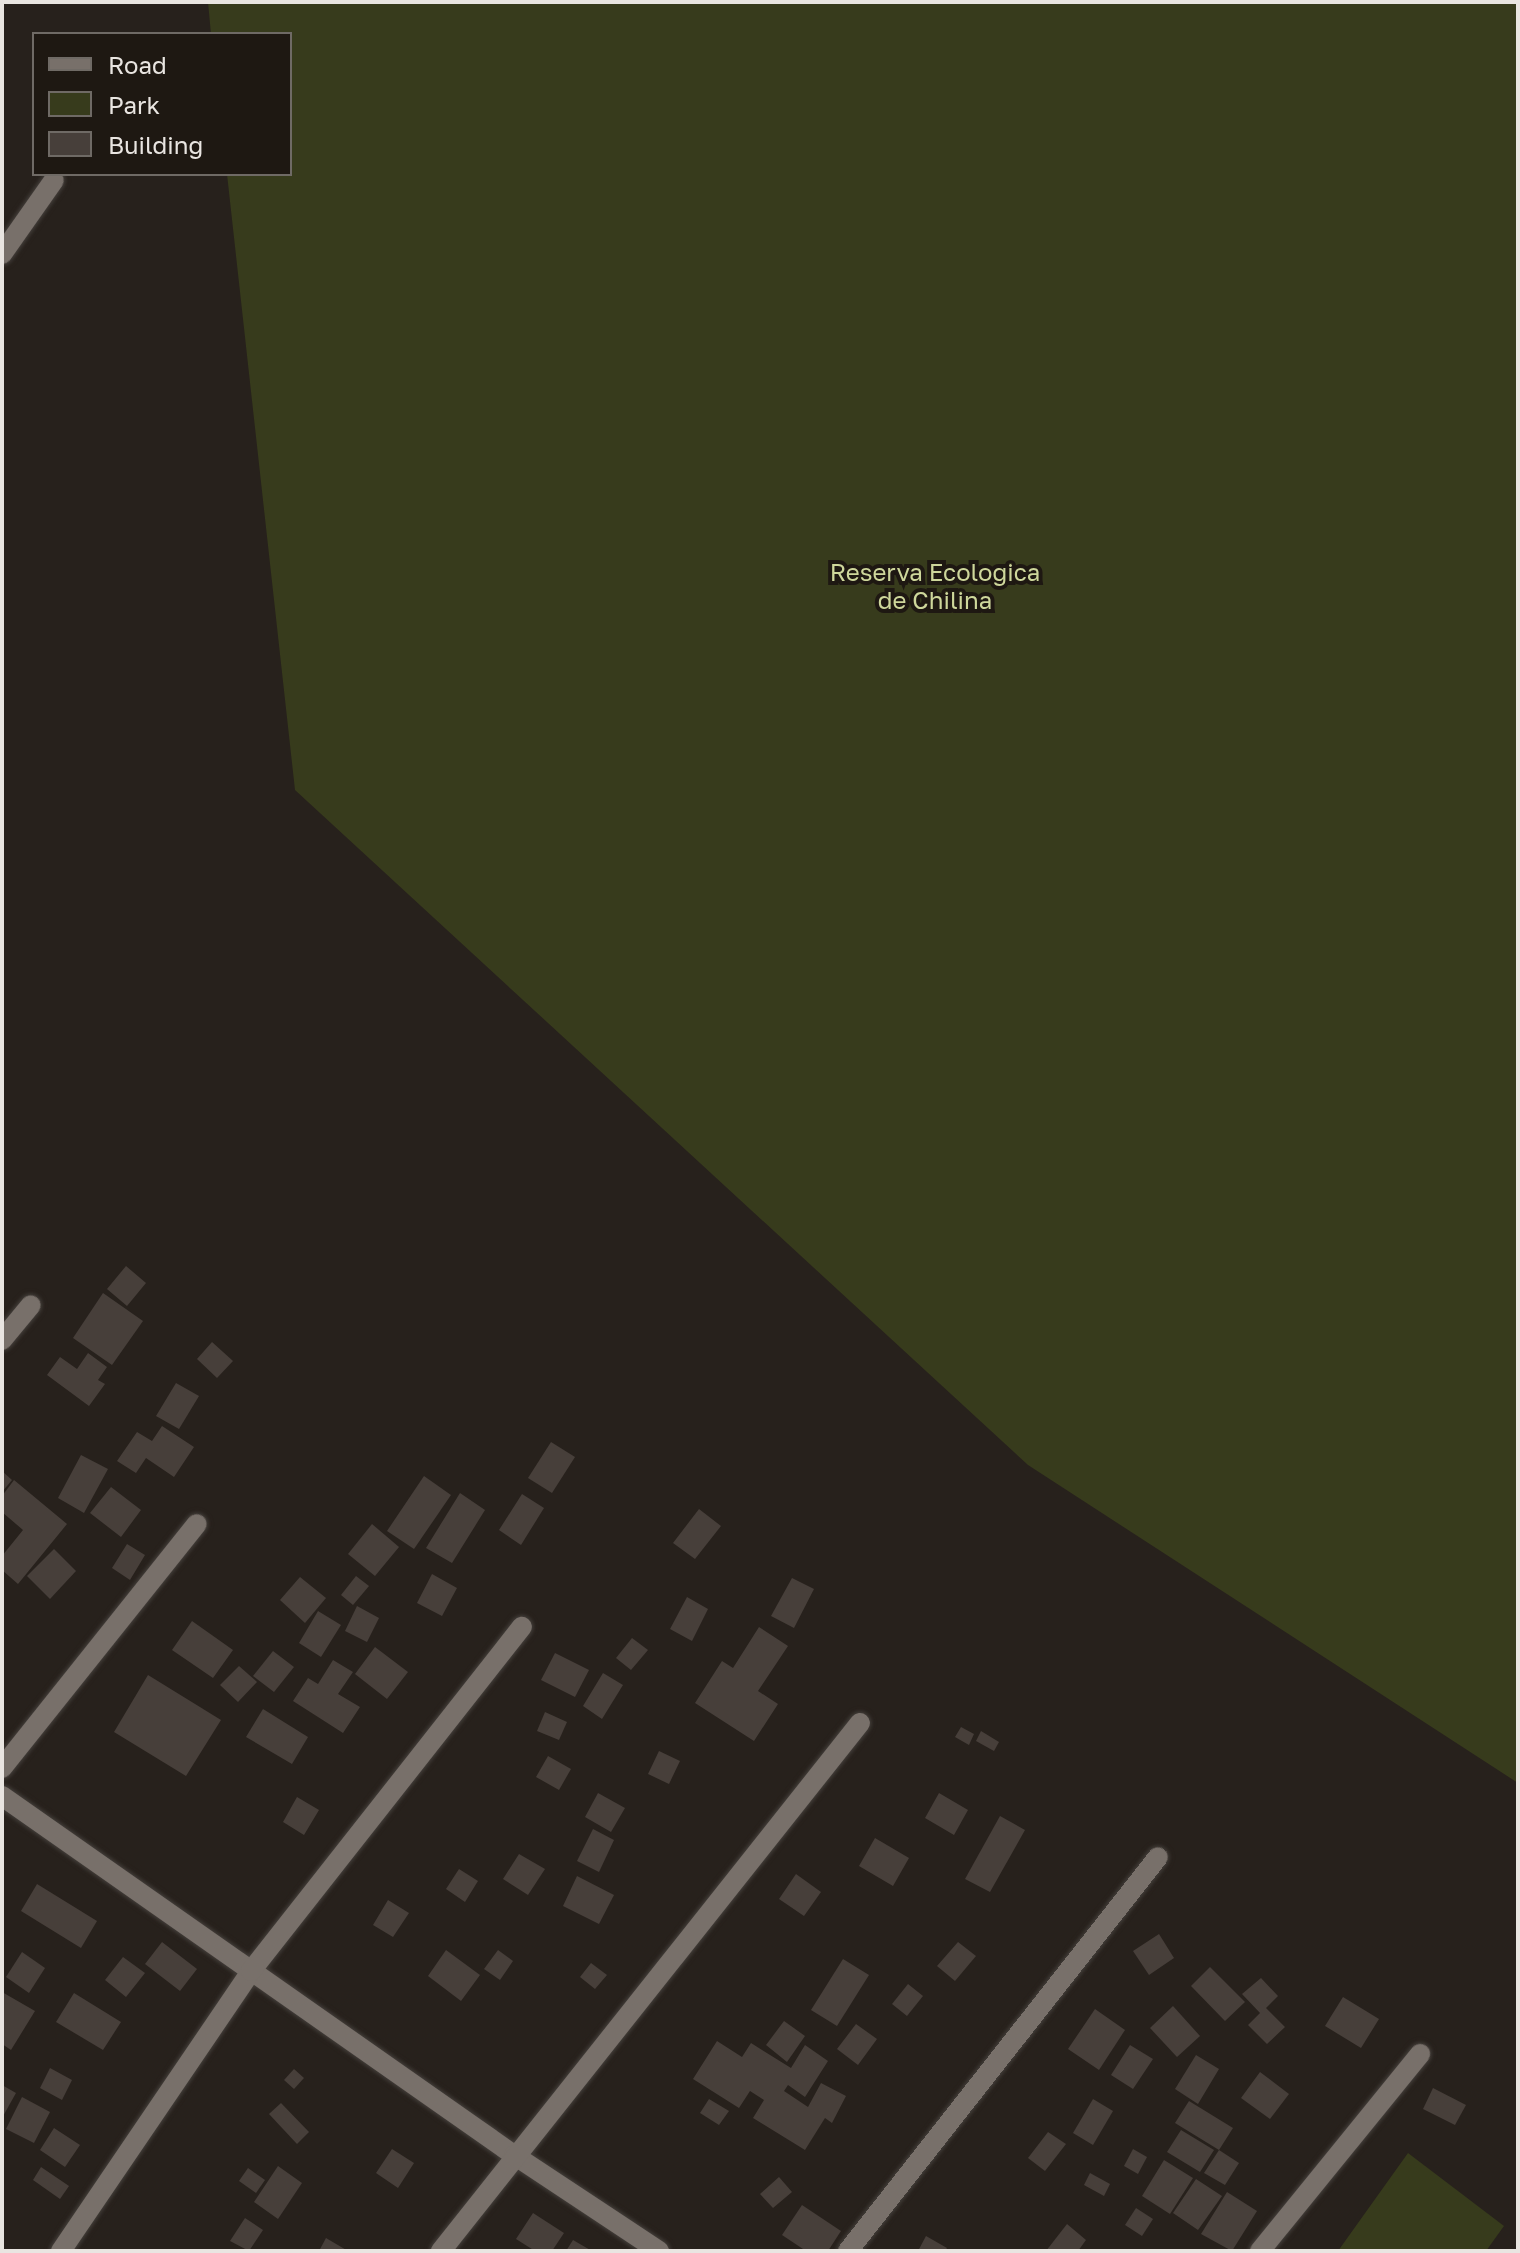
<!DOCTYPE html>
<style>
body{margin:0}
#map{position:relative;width:1520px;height:2253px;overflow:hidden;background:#27211c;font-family:"Golos Text",sans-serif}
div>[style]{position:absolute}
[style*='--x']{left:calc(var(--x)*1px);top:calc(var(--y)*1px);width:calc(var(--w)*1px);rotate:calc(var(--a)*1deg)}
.green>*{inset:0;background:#373b1c}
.building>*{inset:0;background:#473f3a}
.roads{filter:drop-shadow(0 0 2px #443f3b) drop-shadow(0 0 2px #443f3b)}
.minor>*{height:20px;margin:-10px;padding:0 10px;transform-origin:10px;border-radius:10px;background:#78706a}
span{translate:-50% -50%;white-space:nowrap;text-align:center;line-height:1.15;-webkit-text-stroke:8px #1e1812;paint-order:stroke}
.park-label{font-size:24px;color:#ced79b}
.frame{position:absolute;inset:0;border:4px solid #e9e5e1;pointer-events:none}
.legend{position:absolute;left:32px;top:32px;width:260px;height:144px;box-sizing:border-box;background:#1e1812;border:2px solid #6f6a65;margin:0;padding:10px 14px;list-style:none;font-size:24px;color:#e9e5e1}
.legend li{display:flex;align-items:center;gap:16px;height:40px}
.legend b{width:40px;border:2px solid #6f6a65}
</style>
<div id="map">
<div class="green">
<div style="clip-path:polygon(208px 2px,1518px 2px,1518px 1783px,1028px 1465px,295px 790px,227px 174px,290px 174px,290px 34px,211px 34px)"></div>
<div style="clip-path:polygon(1408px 2153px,1504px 2226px,1486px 2251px,1338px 2251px)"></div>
</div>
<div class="building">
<div style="clip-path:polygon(126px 1266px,146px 1283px,127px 1306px,107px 1289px)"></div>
<div style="clip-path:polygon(103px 1293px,143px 1321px,112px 1365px,73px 1338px)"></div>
<div style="clip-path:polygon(212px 1342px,233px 1361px,217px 1378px,197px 1359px)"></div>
<div style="clip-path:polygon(88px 1353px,107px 1367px,98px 1380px,105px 1384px,89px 1406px,47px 1375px,60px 1357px,77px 1369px)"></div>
<div style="clip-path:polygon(176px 1383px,199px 1396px,179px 1429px,156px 1416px)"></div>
<div style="clip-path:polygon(162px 1426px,194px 1447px,174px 1477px,146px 1458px,136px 1473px,117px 1461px,137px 1432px,152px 1441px)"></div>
<div style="clip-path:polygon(551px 1442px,575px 1457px,552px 1493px,528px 1478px)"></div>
<div style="clip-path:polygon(81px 1455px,108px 1469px,84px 1513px,58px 1498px)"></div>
<div style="clip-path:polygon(2px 1471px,12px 1480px,2px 1492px)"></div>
<div style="clip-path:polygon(424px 1476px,451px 1495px,414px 1549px,387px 1531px)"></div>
<div style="clip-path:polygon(14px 1480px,67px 1524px,18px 1584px,2px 1570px,2px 1556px,23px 1530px,2px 1512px,2px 1496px)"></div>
<div style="clip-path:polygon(111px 1487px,141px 1510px,121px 1537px,90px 1513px)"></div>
<div style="clip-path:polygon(460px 1493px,485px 1510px,452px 1563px,426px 1548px)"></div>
<div style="clip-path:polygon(522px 1494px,544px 1508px,521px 1545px,499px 1530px)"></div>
<div style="clip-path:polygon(699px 1509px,721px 1526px,695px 1559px,673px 1543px)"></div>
<div style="clip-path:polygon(372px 1524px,399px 1547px,375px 1576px,348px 1554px)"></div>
<div style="clip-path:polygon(127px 1544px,145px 1555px,130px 1580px,112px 1568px)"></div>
<div style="clip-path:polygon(54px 1549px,76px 1571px,50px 1599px,27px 1576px)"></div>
<div style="clip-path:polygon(432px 1574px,457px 1588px,442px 1616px,417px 1603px)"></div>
<div style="clip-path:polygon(356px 1576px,369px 1586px,353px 1605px,341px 1595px)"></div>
<div style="clip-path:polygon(300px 1577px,326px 1598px,305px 1623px,280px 1600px)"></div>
<div style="clip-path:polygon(792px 1578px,814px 1589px,794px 1628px,771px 1616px)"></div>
<div style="clip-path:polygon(687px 1597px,708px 1609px,692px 1641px,670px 1629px)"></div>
<div style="clip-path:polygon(357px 1606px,379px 1618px,367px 1642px,345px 1631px)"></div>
<div style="clip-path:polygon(318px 1611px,341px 1625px,321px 1657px,299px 1643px)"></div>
<div style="clip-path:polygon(192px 1621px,233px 1650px,213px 1678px,172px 1650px)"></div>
<div style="clip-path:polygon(759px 1627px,788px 1646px,758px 1691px,778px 1704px,754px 1741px,695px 1703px,722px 1661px,733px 1668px)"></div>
<div style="clip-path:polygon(632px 1638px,648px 1650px,631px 1670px,616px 1658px)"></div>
<div style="clip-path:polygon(375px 1647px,408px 1672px,387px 1699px,355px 1674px)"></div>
<div style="clip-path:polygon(273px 1651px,294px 1667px,274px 1692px,253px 1676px)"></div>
<div style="clip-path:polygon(555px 1653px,589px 1670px,575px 1697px,541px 1680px)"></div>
<div style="clip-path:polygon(333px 1660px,353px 1672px,338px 1694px,360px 1707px,343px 1733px,293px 1701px,308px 1678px,318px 1684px)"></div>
<div style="clip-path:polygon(239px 1666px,257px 1682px,238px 1702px,220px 1685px)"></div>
<div style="clip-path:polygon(603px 1673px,623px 1685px,602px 1719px,583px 1706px)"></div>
<div style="clip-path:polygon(148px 1675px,221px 1720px,186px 1776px,114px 1732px)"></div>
<div style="clip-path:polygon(263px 1709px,308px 1737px,292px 1764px,246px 1737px)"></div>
<div style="clip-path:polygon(545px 1712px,567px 1722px,559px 1740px,537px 1731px)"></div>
<div style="clip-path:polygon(961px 1727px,974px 1734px,969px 1745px,955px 1737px)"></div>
<div style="clip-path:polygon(981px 1731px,999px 1742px,994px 1751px,976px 1741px)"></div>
<div style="clip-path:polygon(659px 1751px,680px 1761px,669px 1784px,648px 1774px)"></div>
<div style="clip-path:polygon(548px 1756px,571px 1769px,559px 1790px,536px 1777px)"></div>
<div style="clip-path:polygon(598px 1793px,625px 1808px,611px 1832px,585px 1817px)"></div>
<div style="clip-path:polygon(939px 1793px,968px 1810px,954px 1835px,925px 1818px)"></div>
<div style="clip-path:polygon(297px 1797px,319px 1810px,304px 1835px,283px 1822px)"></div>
<div style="clip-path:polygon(1000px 1816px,1025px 1830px,990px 1892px,965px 1879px)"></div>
<div style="clip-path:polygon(593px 1829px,614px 1840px,599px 1872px,577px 1861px)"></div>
<div style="clip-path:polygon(875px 1838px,909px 1858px,893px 1886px,859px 1866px)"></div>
<div style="clip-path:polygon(519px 1854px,545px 1869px,528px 1895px,503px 1879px)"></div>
<div style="clip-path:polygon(459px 1869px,478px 1881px,465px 1902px,446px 1889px)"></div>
<div style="clip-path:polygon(796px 1874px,821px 1892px,804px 1916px,779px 1899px)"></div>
<div style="clip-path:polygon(577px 1876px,614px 1895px,599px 1924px,563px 1906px)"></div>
<div style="clip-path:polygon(37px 1884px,97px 1921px,81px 1948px,21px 1911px)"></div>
<div style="clip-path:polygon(388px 1900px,409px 1913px,393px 1937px,373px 1925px)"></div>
<div style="clip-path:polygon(1159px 1934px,1174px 1958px,1149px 1975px,1133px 1951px)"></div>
<div style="clip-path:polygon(162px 1942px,197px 1969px,180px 1991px,145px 1964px)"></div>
<div style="clip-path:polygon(958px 1942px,976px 1956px,955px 1981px,937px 1966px)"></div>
<div style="clip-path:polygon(446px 1950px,480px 1975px,461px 2001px,428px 1976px)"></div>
<div style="clip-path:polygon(498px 1950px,513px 1961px,500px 1980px,484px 1969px)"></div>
<div style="clip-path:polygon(22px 1952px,45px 1968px,29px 1993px,6px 1977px)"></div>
<div style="clip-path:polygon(123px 1957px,145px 1973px,126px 1997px,105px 1980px)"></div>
<div style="clip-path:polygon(843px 1959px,869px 1975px,837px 2026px,811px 2010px)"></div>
<div style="clip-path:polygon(591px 1963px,607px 1975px,595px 1989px,580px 1977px)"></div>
<div style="clip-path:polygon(1210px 1967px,1245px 2002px,1225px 2021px,1191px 1986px)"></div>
<div style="clip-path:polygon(1261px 1978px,1278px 1996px,1266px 2008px,1285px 2027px,1267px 2044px,1248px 2025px,1260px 2013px,1242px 1994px)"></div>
<div style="clip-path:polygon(908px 1984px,923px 1996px,907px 2016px,892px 2004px)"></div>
<div style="clip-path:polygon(2px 1992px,35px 2011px,11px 2050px,2px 2044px)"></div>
<div style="clip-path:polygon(74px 1993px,121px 2022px,103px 2050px,56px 2022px)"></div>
<div style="clip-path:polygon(1343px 1997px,1379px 2019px,1361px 2048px,1325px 2026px)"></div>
<div style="clip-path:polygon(1173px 2006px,1200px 2036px,1177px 2057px,1150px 2028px)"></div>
<div style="clip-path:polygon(1095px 2009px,1125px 2030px,1099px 2070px,1068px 2049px)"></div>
<div style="clip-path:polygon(784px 2021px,805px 2036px,787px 2062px,766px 2045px)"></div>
<div style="clip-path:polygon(856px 2024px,877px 2039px,858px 2065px,837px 2049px)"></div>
<div style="clip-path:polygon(717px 2041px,742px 2057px,751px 2043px,791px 2068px,805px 2045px,828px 2061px,805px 2097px,788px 2085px,784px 2091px,808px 2107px,821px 2083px,846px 2096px,832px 2123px,825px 2118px,805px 2150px,753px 2118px,764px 2100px,750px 2091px,739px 2108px,693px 2079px)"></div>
<div style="clip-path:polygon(1130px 2045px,1153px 2059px,1133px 2089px,1111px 2075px)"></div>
<div style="clip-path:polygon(1196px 2055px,1219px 2069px,1198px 2104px,1175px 2089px)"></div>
<div style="clip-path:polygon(50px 2068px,72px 2080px,62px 2100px,40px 2088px)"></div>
<div style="clip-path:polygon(294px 2069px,304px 2078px,294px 2089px,284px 2080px)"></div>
<div style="clip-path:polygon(1260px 2072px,1289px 2094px,1270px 2119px,1241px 2098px)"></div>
<div style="clip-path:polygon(2px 2085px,16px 2093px,2px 2118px)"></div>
<div style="clip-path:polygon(1433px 2088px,1466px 2105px,1455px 2125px,1423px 2109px)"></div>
<div style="clip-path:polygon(22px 2097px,50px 2112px,34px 2143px,6px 2129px)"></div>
<div style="clip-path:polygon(709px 2099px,729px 2111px,719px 2125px,700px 2113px)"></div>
<div style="clip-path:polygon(1093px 2099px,1113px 2111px,1093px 2145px,1073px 2133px)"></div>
<div style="clip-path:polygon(1189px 2101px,1233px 2128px,1219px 2150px,1175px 2123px)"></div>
<div style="clip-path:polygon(281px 2103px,309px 2132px,297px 2144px,269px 2114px)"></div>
<div style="clip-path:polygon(54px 2128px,80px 2145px,65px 2167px,40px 2150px)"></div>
<div style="clip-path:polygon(1181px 2130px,1214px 2150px,1200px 2172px,1167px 2152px)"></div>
<div style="clip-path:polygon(1048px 2132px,1066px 2144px,1045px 2171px,1028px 2158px)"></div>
<div style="clip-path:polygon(392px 2149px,414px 2163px,398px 2188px,376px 2173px)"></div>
<div style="clip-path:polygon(1133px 2149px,1147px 2157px,1138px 2174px,1124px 2166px)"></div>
<div style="clip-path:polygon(1219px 2150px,1239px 2163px,1225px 2185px,1204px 2173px)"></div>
<div style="clip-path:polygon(1164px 2160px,1193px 2178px,1170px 2214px,1142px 2196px)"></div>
<div style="clip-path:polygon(278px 2166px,302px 2183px,278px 2219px,254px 2202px)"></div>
<div style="clip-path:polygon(41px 2167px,69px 2186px,60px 2199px,33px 2180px)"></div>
<div style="clip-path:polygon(248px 2168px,265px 2180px,256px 2193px,239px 2181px)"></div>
<div style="clip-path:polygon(1090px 2173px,1110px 2184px,1104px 2196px,1084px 2185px)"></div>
<div style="clip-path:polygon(779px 2177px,792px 2192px,773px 2208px,760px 2194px)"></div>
<div style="clip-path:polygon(1196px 2179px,1222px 2196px,1198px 2230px,1173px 2213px)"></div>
<div style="clip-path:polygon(1227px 2192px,1257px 2211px,1232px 2251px,1201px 2234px)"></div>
<div style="clip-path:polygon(802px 2205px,841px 2231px,828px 2251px,806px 2251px,782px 2235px)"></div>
<div style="clip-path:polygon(1136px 2208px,1153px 2219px,1142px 2236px,1125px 2225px)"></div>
<div style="clip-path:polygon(533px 2213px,564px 2233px,552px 2251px,535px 2251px,516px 2239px)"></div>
<div style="clip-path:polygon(245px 2218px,263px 2230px,249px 2251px,230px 2241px)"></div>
<div style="clip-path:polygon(1067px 2224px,1086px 2240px,1078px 2251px,1046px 2251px)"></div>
<div style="clip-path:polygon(926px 2236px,947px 2248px,945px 2251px,918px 2251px)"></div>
<div style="clip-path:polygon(326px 2238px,348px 2251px,319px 2251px)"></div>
<div style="clip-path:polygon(573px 2240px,592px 2251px,566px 2251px)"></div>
</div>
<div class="roads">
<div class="minor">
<div style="--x:2;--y:254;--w:90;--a:-54.9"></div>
<div style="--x:2;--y:1340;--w:45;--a:-50.4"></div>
<div style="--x:2;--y:1768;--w:312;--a:-51.4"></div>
<div style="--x:2;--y:1796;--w:625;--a:35.04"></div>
<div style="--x:514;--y:2155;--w:174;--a:33.5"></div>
<div style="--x:61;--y:2251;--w:338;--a:-55.8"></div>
<div style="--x:251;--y:1971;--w:438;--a:-51.8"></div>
<div style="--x:441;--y:2251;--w:674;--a:-51.57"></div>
<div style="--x:848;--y:2251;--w:501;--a:-51.8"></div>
<div style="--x:1260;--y:2251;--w:254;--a:-50.9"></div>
</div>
</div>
<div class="park-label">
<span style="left:935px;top:586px">Reserva Ecologica<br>de Chilina</span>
</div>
<div class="frame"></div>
<ul class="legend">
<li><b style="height:10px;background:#78706a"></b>Road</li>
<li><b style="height:22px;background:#373b1c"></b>Park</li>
<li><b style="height:22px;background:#473f3a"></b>Building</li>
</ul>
</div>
